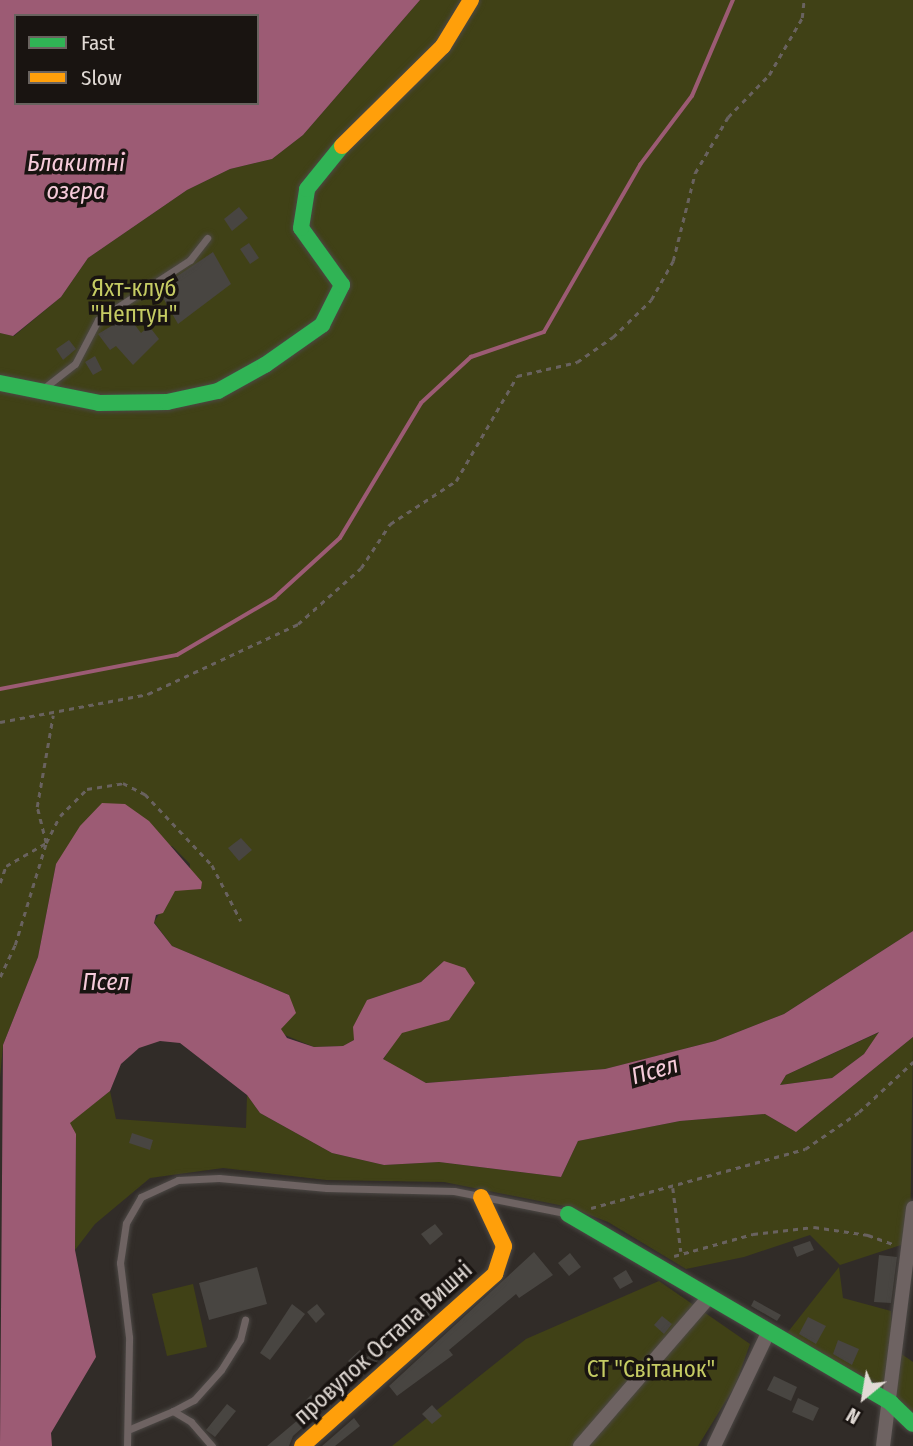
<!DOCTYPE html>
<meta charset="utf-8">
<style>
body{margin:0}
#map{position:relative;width:913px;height:1446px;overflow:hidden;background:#312c28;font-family:"Fira Sans Condensed",sans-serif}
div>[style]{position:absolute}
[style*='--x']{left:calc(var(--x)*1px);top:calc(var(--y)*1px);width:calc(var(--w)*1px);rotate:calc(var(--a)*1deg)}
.green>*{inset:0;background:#404116}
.water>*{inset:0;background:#9c5b74}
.stream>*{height:3.5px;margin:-1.75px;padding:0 1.75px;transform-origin:1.75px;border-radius:1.75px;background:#9c5b74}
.building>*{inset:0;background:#484541}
.path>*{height:2.5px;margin-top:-1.25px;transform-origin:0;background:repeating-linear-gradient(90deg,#69625f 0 5px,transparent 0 10px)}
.roads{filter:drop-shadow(0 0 2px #4c4845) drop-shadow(0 0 2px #4c4845)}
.lane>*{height:7px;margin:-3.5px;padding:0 3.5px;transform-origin:3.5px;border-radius:3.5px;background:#6e6362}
.street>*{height:14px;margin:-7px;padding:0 7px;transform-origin:7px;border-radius:7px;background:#6e6362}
.fast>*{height:16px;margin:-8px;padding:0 8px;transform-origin:8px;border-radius:8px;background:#30b455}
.slow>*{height:16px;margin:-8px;padding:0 8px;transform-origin:8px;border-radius:8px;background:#ff9f0a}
span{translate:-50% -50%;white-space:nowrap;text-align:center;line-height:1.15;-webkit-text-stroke:7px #191411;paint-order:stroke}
.park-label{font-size:23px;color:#c5cb63}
.street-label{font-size:23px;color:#e1dad5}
.water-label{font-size:24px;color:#f6cbda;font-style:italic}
.legend{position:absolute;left:14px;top:14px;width:245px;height:91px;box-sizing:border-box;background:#191411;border:2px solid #69635f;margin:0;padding:9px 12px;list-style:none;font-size:21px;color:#e1dad5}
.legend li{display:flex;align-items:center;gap:14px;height:35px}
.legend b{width:35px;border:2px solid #69635f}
.north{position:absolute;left:829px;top:1362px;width:70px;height:70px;-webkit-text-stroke:5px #191411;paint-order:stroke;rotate:210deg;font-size:19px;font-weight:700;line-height:28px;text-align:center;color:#e1dad5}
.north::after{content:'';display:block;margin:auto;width:24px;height:32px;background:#e1dad5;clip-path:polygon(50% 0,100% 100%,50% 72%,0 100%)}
</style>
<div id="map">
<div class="green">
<div style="clip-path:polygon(420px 0,913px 0,913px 931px,784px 1014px,715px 1041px,605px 1069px,426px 1083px,383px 1060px,444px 961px,421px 982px,367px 1000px,354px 1040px,343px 1046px,314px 1047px,280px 1033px,289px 995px,172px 946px,154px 922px,174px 891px,189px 887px,190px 864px,172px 846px,56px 864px,38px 957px,3px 1045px,0 1078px,0 333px,14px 336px,61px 297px,88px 258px,187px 190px,230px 169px,272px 159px,303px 135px)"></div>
<div style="clip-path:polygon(880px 1032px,864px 1054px,832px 1078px,780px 1085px,786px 1075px)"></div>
<div style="clip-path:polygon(913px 1037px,910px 1242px,840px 1265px,810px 1235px,744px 1257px,686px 1269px,608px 1222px,569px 1207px,444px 1182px,326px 1180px,223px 1168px,150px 1178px,95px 1224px,75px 1250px,76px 1135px,69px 1123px,110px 1091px,116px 1119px,246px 1128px,247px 1095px,260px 1113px,332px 1153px,384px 1165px,439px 1162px,561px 1177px,578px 1141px,680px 1121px,765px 1114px,796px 1132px)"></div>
<div style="clip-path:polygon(839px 1267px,843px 1298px,891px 1311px,893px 1348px,913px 1362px,913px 1417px,784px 1337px)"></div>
<div style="clip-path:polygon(659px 1281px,750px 1344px,735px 1386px,698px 1446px,392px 1446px,526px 1339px)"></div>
<div style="clip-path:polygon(193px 1284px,207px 1347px,167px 1356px,152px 1294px)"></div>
</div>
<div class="water">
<div style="clip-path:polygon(evenodd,0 0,420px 0,303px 135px,272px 159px,230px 169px,187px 190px,88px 258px,61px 297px,13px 336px,0 333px,0 0,16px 16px,257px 16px,257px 103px,16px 103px,16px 16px)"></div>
<div style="clip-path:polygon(evenodd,102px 803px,125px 804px,149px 821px,202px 882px,201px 889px,175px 891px,163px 913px,156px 915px,154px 923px,172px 946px,289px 995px,296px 1013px,281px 1029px,287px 1038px,314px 1047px,343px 1046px,354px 1040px,353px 1027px,367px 1000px,421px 982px,444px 961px,465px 968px,475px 983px,449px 1020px,402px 1033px,383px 1059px,426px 1083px,605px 1069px,715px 1041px,784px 1014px,913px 931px,913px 1037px,796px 1132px,765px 1114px,680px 1121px,578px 1141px,561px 1177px,439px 1162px,384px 1165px,332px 1153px,260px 1113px,247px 1095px,180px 1043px,160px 1041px,139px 1048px,121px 1064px,110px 1091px,70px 1123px,76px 1134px,75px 1250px,96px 1357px,51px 1433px,52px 1446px,0 1446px,3px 1045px,38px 957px,56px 864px,80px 826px,102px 803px,879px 1032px,864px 1054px,832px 1078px,780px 1085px,786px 1075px,879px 1032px)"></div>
</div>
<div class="stream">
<div style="--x:0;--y:689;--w:180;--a:-10.9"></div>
<div style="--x:177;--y:655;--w:113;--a:-30.4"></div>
<div style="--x:274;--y:598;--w:89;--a:-42.3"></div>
<div style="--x:340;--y:538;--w:157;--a:-59"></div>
<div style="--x:421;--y:403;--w:68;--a:-42.6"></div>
<div style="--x:471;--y:357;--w:77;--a:-18.9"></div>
<div style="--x:544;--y:332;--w:193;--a:-60.1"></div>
<div style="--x:640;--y:165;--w:86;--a:-53"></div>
<div style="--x:692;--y:96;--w:104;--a:-66.9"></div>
</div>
<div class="building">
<div style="clip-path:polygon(239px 207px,248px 218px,232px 231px,224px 219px)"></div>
<div style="clip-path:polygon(249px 243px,259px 258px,250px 264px,240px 249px)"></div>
<div style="clip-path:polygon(213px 252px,231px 284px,178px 324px,158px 289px)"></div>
<div style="clip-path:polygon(128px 316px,141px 333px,149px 326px,159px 339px,133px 365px,116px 346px,110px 350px,98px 334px)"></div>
<div style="clip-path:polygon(69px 340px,76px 349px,63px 360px,56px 349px)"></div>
<div style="clip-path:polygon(95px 356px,102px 370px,93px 375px,85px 362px)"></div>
<div style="clip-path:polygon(241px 838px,252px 850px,239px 861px,228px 848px)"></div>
<div style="clip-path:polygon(132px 1133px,153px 1140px,150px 1150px,129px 1143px)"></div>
<div style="clip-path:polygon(435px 1224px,443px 1234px,430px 1245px,421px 1234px)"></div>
<div style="clip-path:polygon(810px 1241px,814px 1250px,797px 1257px,793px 1247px)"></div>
<div style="clip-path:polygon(534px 1252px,553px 1275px,519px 1298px,516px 1294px,449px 1350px,453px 1355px,397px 1396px,389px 1386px)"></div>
<div style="clip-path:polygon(570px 1253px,581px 1267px,569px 1276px,558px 1263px)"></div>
<div style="clip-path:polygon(879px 1255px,897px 1257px,891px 1303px,874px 1302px)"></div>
<div style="clip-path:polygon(257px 1267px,267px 1304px,209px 1320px,199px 1283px)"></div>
<div style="clip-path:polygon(626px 1270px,633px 1282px,620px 1289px,613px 1278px)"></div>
<div style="clip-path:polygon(457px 1279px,463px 1285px,293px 1436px,289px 1446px,267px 1446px,305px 1414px,298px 1408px,311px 1395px,315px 1398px,352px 1366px,348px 1361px,360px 1350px,367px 1357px)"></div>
<div style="clip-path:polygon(754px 1300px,781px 1315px,777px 1321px,751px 1306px)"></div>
<div style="clip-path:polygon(292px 1304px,305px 1314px,270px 1360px,260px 1353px)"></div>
<div style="clip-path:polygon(317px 1304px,325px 1314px,316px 1323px,307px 1312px)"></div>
<div style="clip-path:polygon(662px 1316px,672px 1324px,664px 1334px,654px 1325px)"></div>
<div style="clip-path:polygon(808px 1317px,826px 1326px,816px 1344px,799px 1334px)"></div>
<div style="clip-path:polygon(838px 1340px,859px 1349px,852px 1365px,833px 1354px)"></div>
<div style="clip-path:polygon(774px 1376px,797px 1387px,791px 1401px,767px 1390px)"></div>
<div style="clip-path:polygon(798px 1398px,819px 1408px,813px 1421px,792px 1412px)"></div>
<div style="clip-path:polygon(227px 1404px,236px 1411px,215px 1437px,206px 1430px)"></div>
<div style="clip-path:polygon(432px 1405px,442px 1416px,432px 1424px,422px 1414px)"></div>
<div style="clip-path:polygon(354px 1418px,360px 1426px,335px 1446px,322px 1446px)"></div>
</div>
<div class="path">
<div style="--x:0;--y:722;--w:151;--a:-10.7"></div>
<div style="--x:148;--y:694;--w:166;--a:-25"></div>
<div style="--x:298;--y:624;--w:84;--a:-41.6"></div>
<div style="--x:361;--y:568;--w:53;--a:-56.6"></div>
<div style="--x:390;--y:524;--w:79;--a:-33.1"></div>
<div style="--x:456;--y:481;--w:121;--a:-59.8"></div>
<div style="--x:517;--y:376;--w:62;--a:-13.1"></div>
<div style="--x:577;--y:362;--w:44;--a:-34.8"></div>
<div style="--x:613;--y:337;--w:53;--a:-44.2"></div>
<div style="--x:651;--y:300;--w:45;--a:-60.6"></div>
<div style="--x:673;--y:261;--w:91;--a:-76"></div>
<div style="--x:695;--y:173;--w:65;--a:-59.5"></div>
<div style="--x:728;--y:117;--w:59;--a:-45.7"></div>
<div style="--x:769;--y:75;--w:66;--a:-59.9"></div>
<div style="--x:802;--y:18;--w:18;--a:-84"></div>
<div style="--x:0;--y:883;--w:18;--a:-71"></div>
<div style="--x:6;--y:866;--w:46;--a:-29.9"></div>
<div style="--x:46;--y:843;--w:37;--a:-104"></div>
<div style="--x:37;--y:807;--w:93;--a:-80.1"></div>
<div style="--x:0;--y:977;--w:35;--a:-65"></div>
<div style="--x:15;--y:945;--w:107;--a:-73.1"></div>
<div style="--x:46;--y:843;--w:30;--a:-63"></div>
<div style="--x:60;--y:816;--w:38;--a:-45"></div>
<div style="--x:87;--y:789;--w:36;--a:-9"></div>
<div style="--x:123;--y:783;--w:25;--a:27"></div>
<div style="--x:145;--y:794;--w:98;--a:46.7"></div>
<div style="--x:212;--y:865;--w:63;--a:62.6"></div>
<div style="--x:673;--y:1188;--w:64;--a:82.8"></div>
<div style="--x:591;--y:1208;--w:222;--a:-15.4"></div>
<div style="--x:805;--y:1149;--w:65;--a:-34.4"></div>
<div style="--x:859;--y:1112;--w:74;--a:-42.8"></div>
<div style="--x:674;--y:1256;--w:82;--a:-15.6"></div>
<div style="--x:753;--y:1234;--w:61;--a:-6.5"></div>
<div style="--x:814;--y:1227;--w:55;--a:8.4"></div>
<div style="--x:868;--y:1235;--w:29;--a:20"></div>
</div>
<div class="roads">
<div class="lane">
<div style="--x:44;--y:388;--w:39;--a:-38"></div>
<div style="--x:75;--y:364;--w:50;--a:-62.4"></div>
<div style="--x:98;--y:320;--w:110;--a:-33.1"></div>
<div style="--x:190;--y:260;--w:28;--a:-52"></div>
<div style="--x:173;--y:1411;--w:24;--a:-28"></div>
<div style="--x:194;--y:1400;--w:40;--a:-48"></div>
<div style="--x:221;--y:1370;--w:36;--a:-58"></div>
<div style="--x:240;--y:1340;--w:21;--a:-76"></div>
<div style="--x:130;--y:1429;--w:47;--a:-22.7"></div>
<div style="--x:173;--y:1411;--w:21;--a:31"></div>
<div style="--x:191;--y:1422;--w:32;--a:49"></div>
<div style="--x:127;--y:1446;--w:109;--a:-88.9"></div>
<div style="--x:129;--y:1337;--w:75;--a:-96.9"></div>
<div style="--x:120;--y:1263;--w:40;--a:-81.5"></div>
<div style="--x:126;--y:1223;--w:30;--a:-60"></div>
<div style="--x:141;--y:1197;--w:41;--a:-24.7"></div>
<div style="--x:178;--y:1180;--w:41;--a:-2.8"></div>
<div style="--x:219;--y:1178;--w:108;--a:5.3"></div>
<div style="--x:327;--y:1188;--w:127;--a:1.4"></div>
<div style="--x:454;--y:1191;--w:113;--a:11.2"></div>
</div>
<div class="street">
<div style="--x:580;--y:1446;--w:196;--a:-49.1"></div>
<div style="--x:714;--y:1446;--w:125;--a:-64.5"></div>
<div style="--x:883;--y:1446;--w:240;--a:-82.8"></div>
</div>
<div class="fast">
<div style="--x:0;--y:383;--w:101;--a:11.4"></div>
<div style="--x:99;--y:403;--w:68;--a:-0.8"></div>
<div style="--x:167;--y:402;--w:52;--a:-12.2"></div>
<div style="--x:218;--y:391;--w:54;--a:-29"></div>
<div style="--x:265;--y:365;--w:70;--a:-35.1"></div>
<div style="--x:322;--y:325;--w:45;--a:-63.4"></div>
<div style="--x:342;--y:285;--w:70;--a:-125.7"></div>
<div style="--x:301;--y:228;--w:39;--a:-81"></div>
<div style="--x:307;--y:189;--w:55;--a:-50.9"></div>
<div style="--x:568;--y:1214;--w:374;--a:30.3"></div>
<div style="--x:891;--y:1403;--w:30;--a:44"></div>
</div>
<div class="slow">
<div style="--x:342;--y:146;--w:142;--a:-44.7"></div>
<div style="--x:443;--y:46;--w:54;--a:-58.7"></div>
<div style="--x:302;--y:1446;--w:259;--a:-41.7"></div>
<div style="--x:495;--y:1274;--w:29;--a:-72"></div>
<div style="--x:504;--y:1246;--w:54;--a:-115.1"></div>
</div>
</div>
<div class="park-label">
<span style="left:134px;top:301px">Яхт-клуб<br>"Нептун"</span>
<span style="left:651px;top:1369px">СТ "Світанок"</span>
</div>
<div class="street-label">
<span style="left:383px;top:1343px;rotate:-42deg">провулок Остапа Вишні</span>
</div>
<div class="water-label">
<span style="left:76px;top:178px">Блакитні<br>озера</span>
<span style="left:106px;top:983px">Псел</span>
<span style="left:655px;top:1071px;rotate:-16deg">Псел</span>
</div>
<ul class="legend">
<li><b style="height:9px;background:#30b455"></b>Fast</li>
<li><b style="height:9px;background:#ff9f0a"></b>Slow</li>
</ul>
<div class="north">N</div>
</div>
